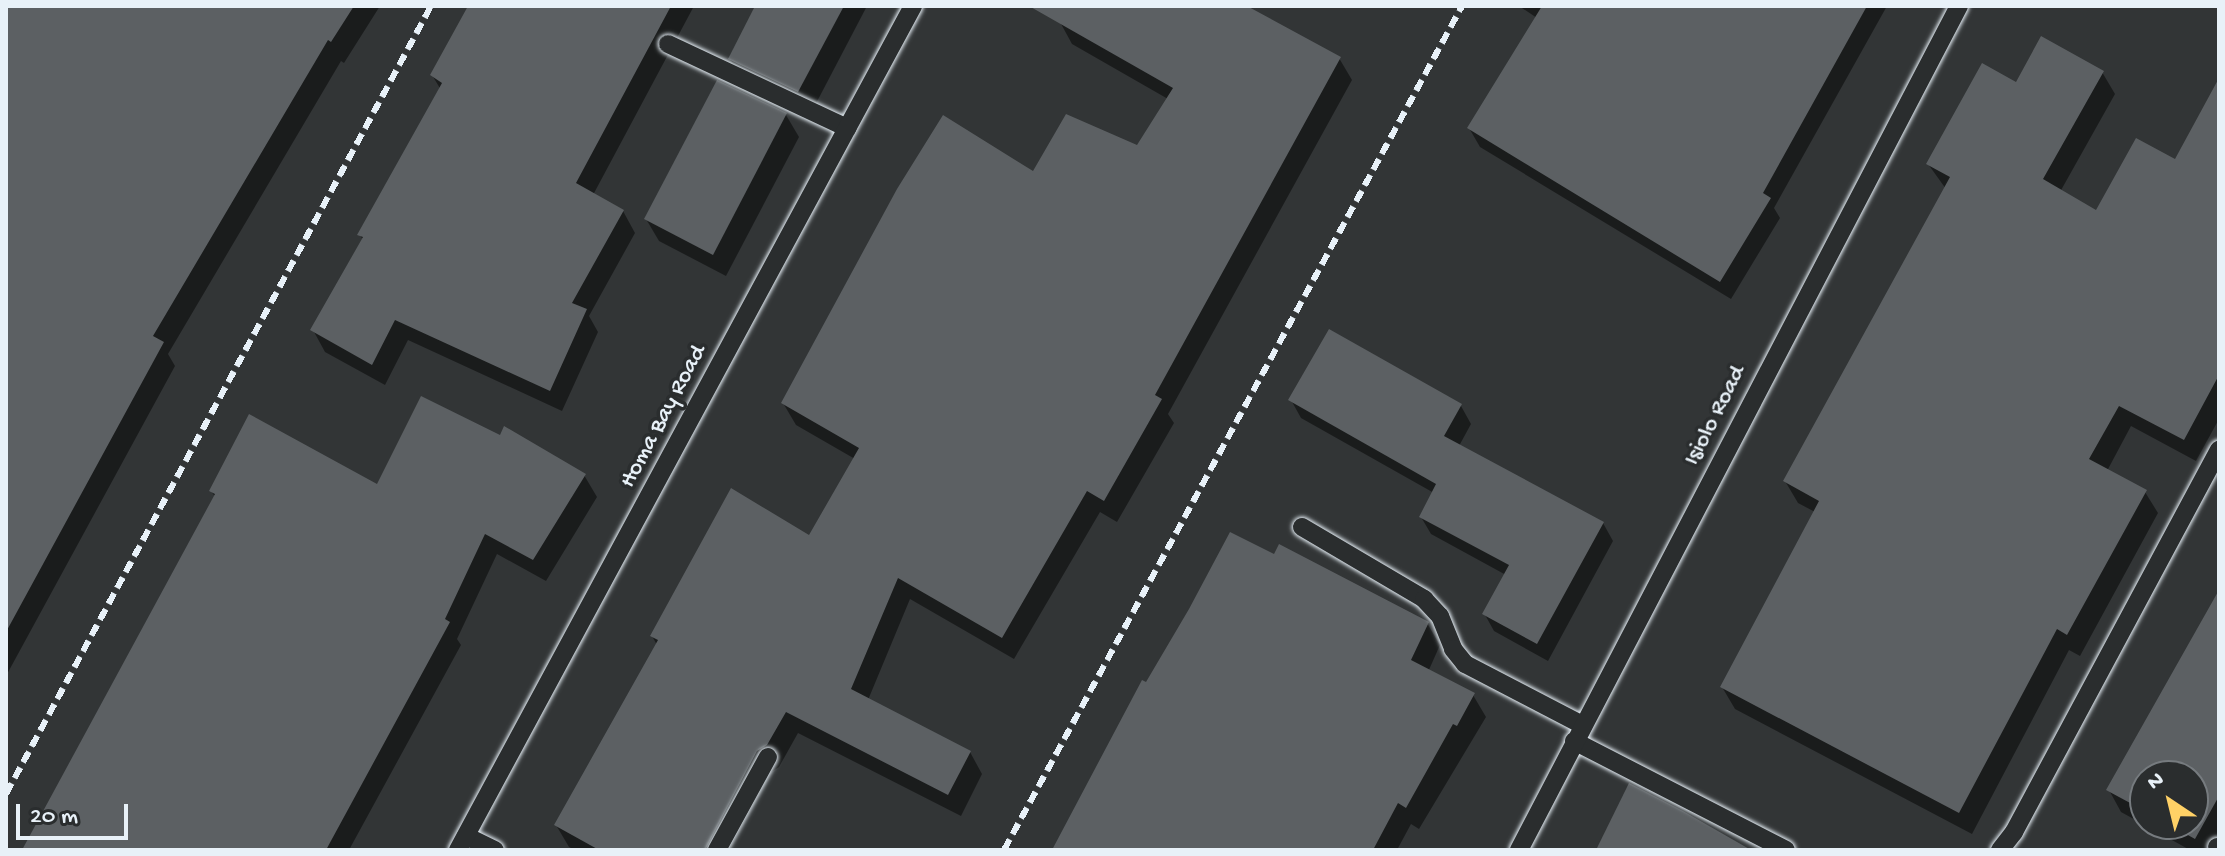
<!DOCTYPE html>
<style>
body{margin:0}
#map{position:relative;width:2225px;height:856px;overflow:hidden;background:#323536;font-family:"Gochi Hand",sans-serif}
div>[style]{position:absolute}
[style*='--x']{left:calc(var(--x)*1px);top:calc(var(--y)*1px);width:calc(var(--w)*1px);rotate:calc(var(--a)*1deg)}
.shadow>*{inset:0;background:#0007}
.building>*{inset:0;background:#5c6063}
.roads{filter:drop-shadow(0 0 2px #e8f1f8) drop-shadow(0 0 2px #e8f1f8)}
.lane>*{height:18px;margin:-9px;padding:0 9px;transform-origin:9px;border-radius:9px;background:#2a2d2e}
.rail>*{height:6px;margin-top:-3px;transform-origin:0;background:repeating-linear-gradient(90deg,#e8f1f8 0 12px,transparent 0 18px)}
span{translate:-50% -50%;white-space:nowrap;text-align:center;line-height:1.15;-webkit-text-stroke:7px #2a2d2e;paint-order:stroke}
.street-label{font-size:24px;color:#e8f1f8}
.frame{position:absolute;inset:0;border:8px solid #e8f1f8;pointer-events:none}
.north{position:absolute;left:2129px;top:760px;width:80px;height:80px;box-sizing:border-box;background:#2a2d2e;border:2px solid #767b7f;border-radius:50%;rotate:325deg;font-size:22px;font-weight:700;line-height:32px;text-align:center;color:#e8f1f8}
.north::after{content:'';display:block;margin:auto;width:28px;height:36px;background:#ffd166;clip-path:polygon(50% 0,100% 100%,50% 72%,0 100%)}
.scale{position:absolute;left:16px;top:804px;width:112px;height:36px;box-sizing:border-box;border:4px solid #e8f1f8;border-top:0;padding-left:10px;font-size:24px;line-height:28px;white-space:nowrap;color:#e8f1f8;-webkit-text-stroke:6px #2a2d2e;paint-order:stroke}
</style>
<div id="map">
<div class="shadow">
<div style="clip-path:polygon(6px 6px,380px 6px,344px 63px,341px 61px,168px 354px,175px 366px,6px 676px)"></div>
<div style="clip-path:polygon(470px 6px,694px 6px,593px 195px,623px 211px,635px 233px,589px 316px,598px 332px,562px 411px,408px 340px,385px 385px,325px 352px,313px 330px,363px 240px,360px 235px,441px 90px,432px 75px)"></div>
<div style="clip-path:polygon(758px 6px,867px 6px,811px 113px,743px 81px,730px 59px)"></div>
<div style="clip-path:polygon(1065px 6px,1243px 6px,1339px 58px,1352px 80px,1168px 414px,1174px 423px,1117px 522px,1100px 512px,1014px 659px,910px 599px,868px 700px,970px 752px,982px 774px,961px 816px,798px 733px,779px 767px,770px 773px,729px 850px,575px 850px,569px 847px,556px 825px,657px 645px,652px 636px,809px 538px,855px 459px,796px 425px,783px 403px,1034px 174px,1138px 147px,1168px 99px,1072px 44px,1060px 22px)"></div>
<div style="clip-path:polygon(1519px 6px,1887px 6px,1774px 208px,1780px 218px,1731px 299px,1480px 147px,1469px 128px,1537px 18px)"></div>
<div style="clip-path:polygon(2102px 72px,2115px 94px,2060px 192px,2097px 212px,2176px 162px,2219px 82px,2219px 419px,2196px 461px,2131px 426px,2107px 471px,2145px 492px,2158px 513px,2080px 656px,2069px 650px,1972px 834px,1735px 709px,1722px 687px,1815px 512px,1798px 503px,1785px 481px,1946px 189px,1928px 164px,2017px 84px)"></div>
<div style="clip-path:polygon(786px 115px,799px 137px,726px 276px,659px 241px,646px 219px)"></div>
<div style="clip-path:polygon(1291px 400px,1461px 406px,1471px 424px,1459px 446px,1603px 523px,1613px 541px,1548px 661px,1494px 631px,1484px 613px,1506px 575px,1431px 534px,1421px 517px,1434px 493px,1301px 418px)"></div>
<div style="clip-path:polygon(584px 475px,597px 497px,546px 581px,497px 554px,457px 639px,461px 645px,349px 850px,24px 850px,216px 498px,211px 491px,378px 487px)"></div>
<div style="clip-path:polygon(1275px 557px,1427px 623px,1440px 645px,1428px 672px,1473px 695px,1486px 717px,1419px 829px,1411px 824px,1397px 850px,1055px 850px,1147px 685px)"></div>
<div style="clip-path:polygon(evenodd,2219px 594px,2219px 840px,2213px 850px,2190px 850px,2121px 812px,2109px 790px,2219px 594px,2145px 776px,2193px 776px,2193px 824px,2145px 824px,2145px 776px)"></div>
</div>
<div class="building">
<div style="clip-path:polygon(6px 6px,354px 6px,331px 42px,328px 40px,153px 336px,164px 342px,6px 632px)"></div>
<div style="clip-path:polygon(468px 6px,671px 6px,576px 183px,624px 210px,572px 303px,587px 309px,550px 391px,395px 320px,372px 365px,310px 330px,363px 237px,357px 235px,442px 83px,430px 75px)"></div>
<div style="clip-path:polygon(755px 6px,844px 6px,798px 92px,728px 59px)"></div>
<div style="clip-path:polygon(1029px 6px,1247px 6px,1341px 57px,1155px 395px,1162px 399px,1104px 501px,1087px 491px,1002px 638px,898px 578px,851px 689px,971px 751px,948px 795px,786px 712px,767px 745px,757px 751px,705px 850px,599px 850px,554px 825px,658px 640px,650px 636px,731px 488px,809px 535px,859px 448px,781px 403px,897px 189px,943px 115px,1033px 171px,1066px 114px,1137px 145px,1173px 88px)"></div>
<div style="clip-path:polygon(1542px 6px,1867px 6px,1763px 193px,1771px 198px,1720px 282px,1467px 128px)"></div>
<div style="clip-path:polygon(2041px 36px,2104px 71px,2043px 179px,2096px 210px,2136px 138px,2175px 159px,2219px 78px,2219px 375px,2184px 440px,2119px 406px,2089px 459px,2147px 490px,2067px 635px,2057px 629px,1959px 813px,1720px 687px,1819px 501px,1783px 481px,1950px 177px,1926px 164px,1982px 63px,2016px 82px)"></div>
<div style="clip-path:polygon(717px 80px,787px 113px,713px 255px,644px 219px)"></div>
<div style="clip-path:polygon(1329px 329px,1462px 404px,1444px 436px,1604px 522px,1537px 644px,1482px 614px,1509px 565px,1419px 517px,1436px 484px,1288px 400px)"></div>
<div style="clip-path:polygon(421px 396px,500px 435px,504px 426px,586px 474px,533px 560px,485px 534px,445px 619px,450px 622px,326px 850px,22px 850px,215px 494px,209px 491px,249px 414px,377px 484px)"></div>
<div style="clip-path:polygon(1230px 532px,1274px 554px,1279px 544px,1429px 622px,1411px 660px,1475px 693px,1457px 726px,1453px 724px,1406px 808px,1398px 803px,1373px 850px,1052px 850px,1142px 680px,1146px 682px,1189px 609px)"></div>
<div style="clip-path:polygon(2219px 590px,2219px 796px,2195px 839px,2168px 824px,2193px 824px,2193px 776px,2145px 776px,2145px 811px,2106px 790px)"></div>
<div style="clip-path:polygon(1629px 783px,1683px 811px,1751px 850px,1596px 850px)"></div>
</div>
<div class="roads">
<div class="lane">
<div style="--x:668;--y:44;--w:198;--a:25.1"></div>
<div style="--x:1302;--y:527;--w:142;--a:30.5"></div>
<div style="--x:1424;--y:599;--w:23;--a:47"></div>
<div style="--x:1440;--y:616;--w:35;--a:68"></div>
<div style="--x:1453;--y:649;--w:19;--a:51"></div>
<div style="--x:1465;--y:664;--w:132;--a:27.5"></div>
<div style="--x:1574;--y:741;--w:238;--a:27.2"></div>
<div style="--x:466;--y:836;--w:32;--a:26"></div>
<div style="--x:2217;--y:847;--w:2;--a:27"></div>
<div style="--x:458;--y:850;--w:959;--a:-61.67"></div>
<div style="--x:717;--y:850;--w:106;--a:-61.3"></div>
<div style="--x:1519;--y:850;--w:952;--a:-62.47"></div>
<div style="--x:2000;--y:850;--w:23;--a:-52"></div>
<div style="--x:2014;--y:832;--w:434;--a:-61.8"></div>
</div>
</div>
<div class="rail">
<div style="--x:6;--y:794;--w:895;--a:-61.66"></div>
<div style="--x:1004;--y:850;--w:960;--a:-61.51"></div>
</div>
<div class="street-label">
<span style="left:1716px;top:416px;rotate:-63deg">Isiolo Road</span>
<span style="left:664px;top:417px;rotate:-62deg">Homa Bay Road</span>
</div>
<div class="frame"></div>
<div class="north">N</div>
<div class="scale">20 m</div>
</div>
